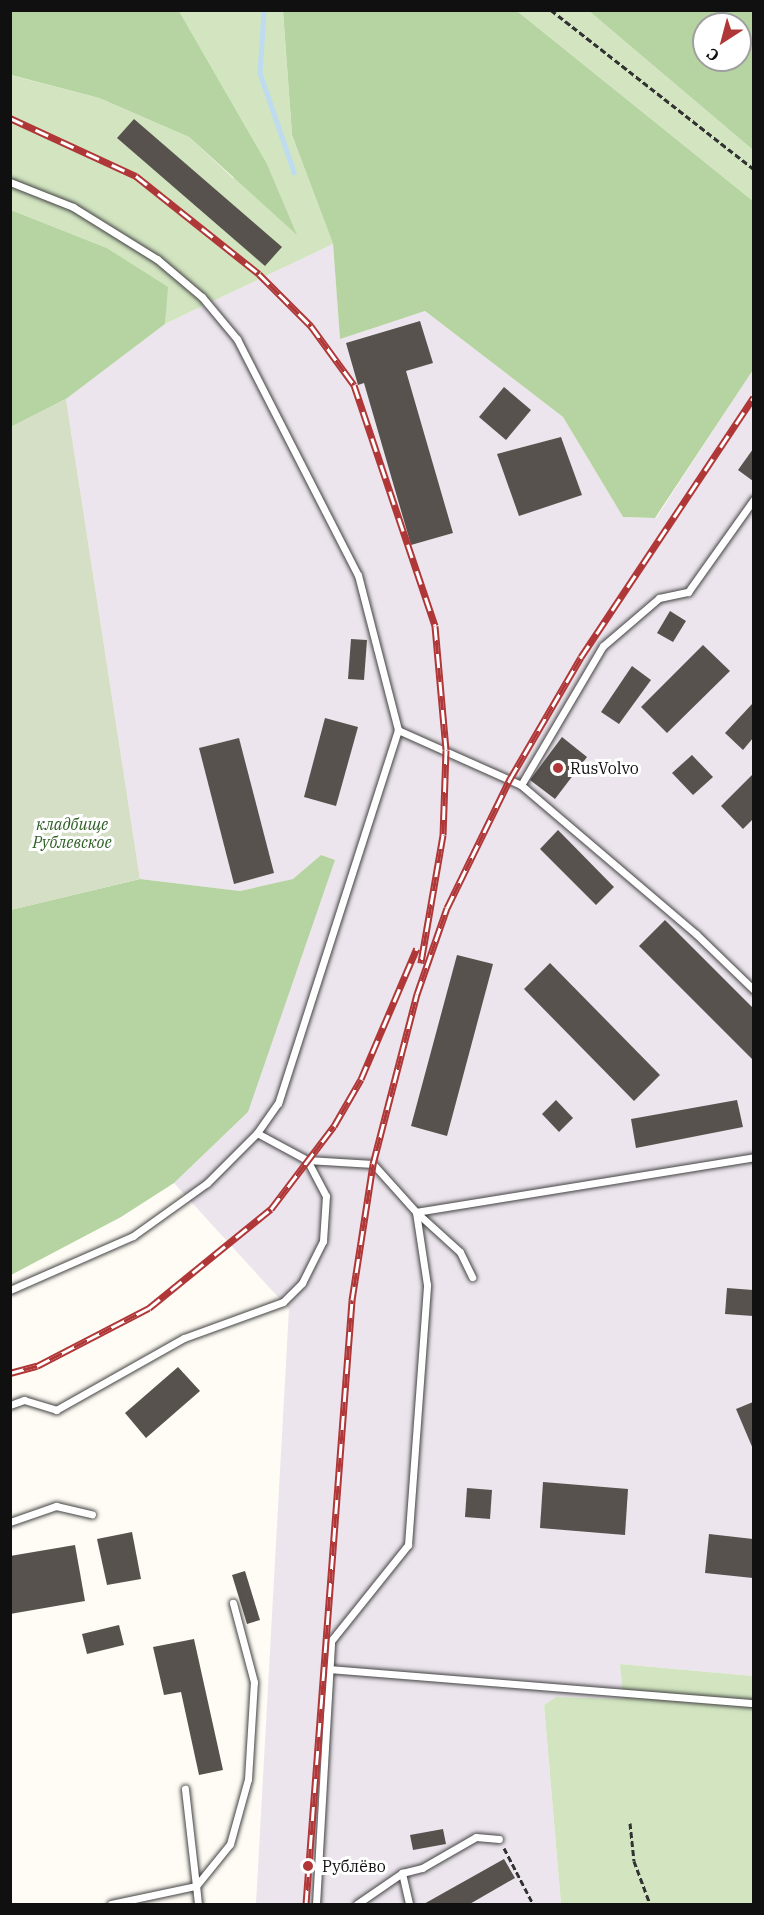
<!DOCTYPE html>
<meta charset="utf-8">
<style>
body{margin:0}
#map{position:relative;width:764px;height:1915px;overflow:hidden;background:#fefcf4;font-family:"IBM Plex Serif",serif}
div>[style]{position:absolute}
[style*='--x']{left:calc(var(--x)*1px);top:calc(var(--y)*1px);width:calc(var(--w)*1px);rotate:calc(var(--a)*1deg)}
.industrial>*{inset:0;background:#ece5ed}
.green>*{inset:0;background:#d2e5c0}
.forest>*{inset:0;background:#b6d4a1}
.cemetery>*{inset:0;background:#d5dfc6}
.stream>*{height:4.5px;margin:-2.25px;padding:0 2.25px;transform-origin:2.25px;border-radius:2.25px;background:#bedbef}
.building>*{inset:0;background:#57524d}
.path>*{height:3px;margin-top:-1.5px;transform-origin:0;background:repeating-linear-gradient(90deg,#323232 0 6px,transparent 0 9px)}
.roads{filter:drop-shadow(0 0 2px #434343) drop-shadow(0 0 2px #434343)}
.lane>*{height:7px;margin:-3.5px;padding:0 3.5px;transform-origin:3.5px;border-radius:3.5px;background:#fff}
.rail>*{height:7px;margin-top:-3.5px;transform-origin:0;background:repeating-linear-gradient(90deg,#fff 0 14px,#b03737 0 28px);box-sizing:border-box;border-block:2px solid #b03737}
.dots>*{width:16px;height:16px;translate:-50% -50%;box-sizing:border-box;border:3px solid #fff;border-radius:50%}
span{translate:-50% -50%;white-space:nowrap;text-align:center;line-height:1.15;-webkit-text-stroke:6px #fff;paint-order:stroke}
.poi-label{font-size:16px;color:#101010}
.left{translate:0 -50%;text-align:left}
.park-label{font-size:16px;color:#306027;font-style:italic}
.frame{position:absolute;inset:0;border:12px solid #101010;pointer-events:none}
.north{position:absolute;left:692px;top:12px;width:60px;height:60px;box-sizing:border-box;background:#fff;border:2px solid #9f9f9f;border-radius:50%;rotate:216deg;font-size:16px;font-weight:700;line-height:24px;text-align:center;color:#101010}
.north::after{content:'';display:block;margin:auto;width:21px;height:27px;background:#b03737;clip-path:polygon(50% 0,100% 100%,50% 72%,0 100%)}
</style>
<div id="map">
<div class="industrial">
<div style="clip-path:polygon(333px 244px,340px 338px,425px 311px,563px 417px,623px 517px,656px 518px,753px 370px,753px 1676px,620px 1664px,623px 1699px,556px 1697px,544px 1705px,561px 1904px,256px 1904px,289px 1309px,174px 1183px,248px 1112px,321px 855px,294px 879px,240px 891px,140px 879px,66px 399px,165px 324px)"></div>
</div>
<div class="green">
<div style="clip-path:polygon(179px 11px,283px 11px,292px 135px,333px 244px,165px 324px,167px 287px,107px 248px,11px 210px,10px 75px,99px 98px,189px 137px,233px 178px,266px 162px)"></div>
<div style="clip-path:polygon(517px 11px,589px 11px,753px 150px,753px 201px)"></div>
<div style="clip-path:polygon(620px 1664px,753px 1676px,753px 1904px,561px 1904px,544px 1705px,556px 1697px,623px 1699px)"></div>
</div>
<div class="forest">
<div style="clip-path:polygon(10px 11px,179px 11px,266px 162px,297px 235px,189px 137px,99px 98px,11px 75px)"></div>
<div style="clip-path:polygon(283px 11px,517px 11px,753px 201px,753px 370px,655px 518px,623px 517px,563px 417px,425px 311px,340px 339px,333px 244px,292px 135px)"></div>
<div style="clip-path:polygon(evenodd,589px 11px,753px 11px,753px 150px,589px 11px,704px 24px,740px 24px,740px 60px,704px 60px,704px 24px)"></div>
<div style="clip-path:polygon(11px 210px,107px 248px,168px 287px,165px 324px,66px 399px,11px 427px)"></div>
<div style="clip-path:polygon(321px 855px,335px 860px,248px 1112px,174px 1183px,121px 1217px,11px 1275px,10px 910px,140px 879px,240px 891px,293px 879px)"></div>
</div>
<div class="cemetery">
<div style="clip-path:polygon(66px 399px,140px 879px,11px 910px,11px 427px)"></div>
</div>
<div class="stream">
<div style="--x:264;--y:10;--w:63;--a:93.6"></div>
<div style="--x:260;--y:73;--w:105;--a:71"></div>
</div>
<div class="building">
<div style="clip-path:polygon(134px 119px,282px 247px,265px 266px,117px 138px)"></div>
<div style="clip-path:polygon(420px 321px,433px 363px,406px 371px,453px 533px,411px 545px,364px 383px,358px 385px,346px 343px)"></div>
<div style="clip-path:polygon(504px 387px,531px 410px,506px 440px,479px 417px)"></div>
<div style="clip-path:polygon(561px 437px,582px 495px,519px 516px,497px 454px)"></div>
<div style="clip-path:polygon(753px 449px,753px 481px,738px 470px)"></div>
<div style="clip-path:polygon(670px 611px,686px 621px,673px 642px,657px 633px)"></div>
<div style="clip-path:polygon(351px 639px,367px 640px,364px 680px,348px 679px)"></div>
<div style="clip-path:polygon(703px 645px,730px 671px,667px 733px,641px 707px)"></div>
<div style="clip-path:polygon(632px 666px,651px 680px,619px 724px,601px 712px)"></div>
<div style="clip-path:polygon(753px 703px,753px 738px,743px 750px,725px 733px)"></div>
<div style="clip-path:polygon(325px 718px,358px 727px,336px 806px,304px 797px)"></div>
<div style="clip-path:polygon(562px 737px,587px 757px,555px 799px,530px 780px)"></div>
<div style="clip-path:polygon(239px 738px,274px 873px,234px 884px,199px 748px)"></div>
<div style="clip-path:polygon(692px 755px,713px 777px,693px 795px,672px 773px)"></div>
<div style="clip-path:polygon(753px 774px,753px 819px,743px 829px,721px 806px)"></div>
<div style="clip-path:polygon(558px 830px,614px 887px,596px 905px,540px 849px)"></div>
<div style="clip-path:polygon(665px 920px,753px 1008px,753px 1060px,639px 946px)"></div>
<div style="clip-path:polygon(457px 955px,493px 964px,447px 1136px,411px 1126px)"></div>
<div style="clip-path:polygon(550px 963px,660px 1075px,634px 1101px,524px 989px)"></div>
<div style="clip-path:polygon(556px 1100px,573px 1118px,559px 1132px,542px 1114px)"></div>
<div style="clip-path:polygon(737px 1100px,743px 1127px,636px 1148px,631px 1119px)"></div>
<div style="clip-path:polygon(727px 1288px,753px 1290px,753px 1316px,725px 1314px)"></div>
<div style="clip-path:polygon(178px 1367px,200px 1391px,146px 1438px,125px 1413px)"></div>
<div style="clip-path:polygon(753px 1402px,753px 1449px,736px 1409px)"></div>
<div style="clip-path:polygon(543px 1482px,628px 1489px,625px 1535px,540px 1528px)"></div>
<div style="clip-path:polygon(467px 1488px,492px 1490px,490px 1519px,465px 1517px)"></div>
<div style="clip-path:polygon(132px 1532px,141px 1579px,107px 1585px,97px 1539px)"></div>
<div style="clip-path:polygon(709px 1534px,753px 1539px,753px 1578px,705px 1573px)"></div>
<div style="clip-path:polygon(75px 1545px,85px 1601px,10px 1614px,10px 1556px)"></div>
<div style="clip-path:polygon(245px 1571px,260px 1620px,247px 1624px,232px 1575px)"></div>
<div style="clip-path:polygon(119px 1625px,124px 1645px,87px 1654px,82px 1634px)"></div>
<div style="clip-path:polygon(194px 1639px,223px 1770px,199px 1775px,181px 1692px,164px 1695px,153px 1647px)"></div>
<div style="clip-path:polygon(443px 1829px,446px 1844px,413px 1850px,410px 1835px)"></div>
<div style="clip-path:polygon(504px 1859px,515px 1878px,468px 1905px,422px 1905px)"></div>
</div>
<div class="path">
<div style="--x:551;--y:10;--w:258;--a:38.1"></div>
<div style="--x:630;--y:1823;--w:38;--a:84"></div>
<div style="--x:634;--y:1861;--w:46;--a:69.6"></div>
<div style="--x:504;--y:1848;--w:63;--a:62.6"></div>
</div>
<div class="roads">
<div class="lane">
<div style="--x:10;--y:182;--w:68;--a:21.6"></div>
<div style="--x:73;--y:207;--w:99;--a:31.8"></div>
<div style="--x:157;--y:259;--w:59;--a:40.2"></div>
<div style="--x:202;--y:297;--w:55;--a:50.2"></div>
<div style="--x:237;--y:339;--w:265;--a:62.9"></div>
<div style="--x:358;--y:575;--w:160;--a:75.5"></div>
<div style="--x:398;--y:730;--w:392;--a:107.8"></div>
<div style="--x:278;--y:1103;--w:37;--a:125"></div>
<div style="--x:257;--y:1133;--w:71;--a:135"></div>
<div style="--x:207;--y:1183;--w:91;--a:144.4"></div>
<div style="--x:133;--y:1236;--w:134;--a:156.3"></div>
<div style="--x:398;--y:730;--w:135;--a:24.1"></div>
<div style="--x:521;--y:785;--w:230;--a:40.4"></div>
<div style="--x:696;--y:934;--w:81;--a:44"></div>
<div style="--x:521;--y:785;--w:161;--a:-59.5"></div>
<div style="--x:603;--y:646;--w:74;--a:-40.6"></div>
<div style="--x:659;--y:598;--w:30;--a:-12"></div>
<div style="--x:688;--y:592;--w:114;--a:-54.6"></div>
<div style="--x:257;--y:1133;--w:57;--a:28.4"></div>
<div style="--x:307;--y:1160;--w:66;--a:3.5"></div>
<div style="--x:373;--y:1164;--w:64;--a:48.1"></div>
<div style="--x:416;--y:1212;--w:342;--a:-9.2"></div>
<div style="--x:10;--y:1405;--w:15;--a:-20"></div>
<div style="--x:24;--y:1400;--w:34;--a:17"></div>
<div style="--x:56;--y:1410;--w:147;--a:-29.4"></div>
<div style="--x:184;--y:1338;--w:105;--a:-20"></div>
<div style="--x:283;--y:1302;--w:27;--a:-45"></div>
<div style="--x:302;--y:1283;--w:47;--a:-63.4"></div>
<div style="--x:323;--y:1241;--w:45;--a:-86.2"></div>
<div style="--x:326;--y:1196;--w:41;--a:-117.8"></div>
<div style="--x:10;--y:1522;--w:49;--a:-19.2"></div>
<div style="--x:56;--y:1506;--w:37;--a:13"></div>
<div style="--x:329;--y:1669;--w:426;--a:4.6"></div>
<div style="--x:402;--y:1873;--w:32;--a:77"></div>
<div style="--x:111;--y:1904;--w:87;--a:-12"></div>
<div style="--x:196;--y:1886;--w:98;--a:-96.5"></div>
<div style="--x:198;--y:1904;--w:18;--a:-96"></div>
<div style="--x:196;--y:1886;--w:54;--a:-51"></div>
<div style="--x:230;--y:1844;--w:67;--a:-74.5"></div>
<div style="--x:248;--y:1779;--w:97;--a:-86.5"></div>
<div style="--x:254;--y:1682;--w:82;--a:-104.9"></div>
<div style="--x:316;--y:1904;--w:263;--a:-86.7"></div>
<div style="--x:331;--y:1641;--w:123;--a:-51.3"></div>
<div style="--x:408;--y:1545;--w:261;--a:-85.8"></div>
<div style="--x:427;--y:1285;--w:74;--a:-98.6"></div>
<div style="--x:416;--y:1212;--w:59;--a:42.3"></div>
<div style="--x:460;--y:1252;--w:28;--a:64"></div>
<div style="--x:357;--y:1904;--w:55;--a:-34.6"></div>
<div style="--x:402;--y:1873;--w:21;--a:-14"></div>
<div style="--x:422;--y:1868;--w:62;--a:-29.9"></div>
<div style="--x:476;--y:1837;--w:23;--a:5"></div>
</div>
</div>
<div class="rail">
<div style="--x:10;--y:118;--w:139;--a:24.7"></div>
<div style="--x:136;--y:176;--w:157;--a:38.5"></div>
<div style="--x:259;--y:274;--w:74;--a:45"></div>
<div style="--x:311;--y:326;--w:73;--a:53.9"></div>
<div style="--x:354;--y:385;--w:254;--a:71.4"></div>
<div style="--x:435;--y:626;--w:124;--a:84.9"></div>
<div style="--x:446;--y:750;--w:85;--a:92"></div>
<div style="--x:443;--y:835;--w:130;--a:99.8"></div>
<div style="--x:10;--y:1373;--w:28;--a:-15"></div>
<div style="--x:37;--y:1366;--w:126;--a:-27.4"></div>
<div style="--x:149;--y:1308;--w:157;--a:-39.1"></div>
<div style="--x:271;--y:1209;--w:104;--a:-52.8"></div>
<div style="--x:334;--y:1126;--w:54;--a:-60.1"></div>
<div style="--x:361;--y:1079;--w:142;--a:-66.9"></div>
<div style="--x:306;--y:1904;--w:606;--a:-85.64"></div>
<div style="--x:352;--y:1300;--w:138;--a:-81.2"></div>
<div style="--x:373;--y:1164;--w:176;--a:-75.5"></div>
<div style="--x:417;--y:994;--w:91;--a:-70.8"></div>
<div style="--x:447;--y:908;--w:144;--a:-64"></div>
<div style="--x:510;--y:779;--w:141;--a:-59.8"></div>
<div style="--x:581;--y:657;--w:312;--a:-56.4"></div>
</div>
<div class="dots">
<div style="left:558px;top:768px;background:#b03737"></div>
<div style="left:308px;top:1866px;background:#b03737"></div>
</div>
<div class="poi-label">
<span class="left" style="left:570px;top:768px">RusVolvo</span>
<span class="left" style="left:322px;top:1866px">Рублёво</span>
</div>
<div class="park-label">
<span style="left:72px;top:833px">кладбище<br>Рублевское</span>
</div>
<div class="frame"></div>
<div class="north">С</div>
</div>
